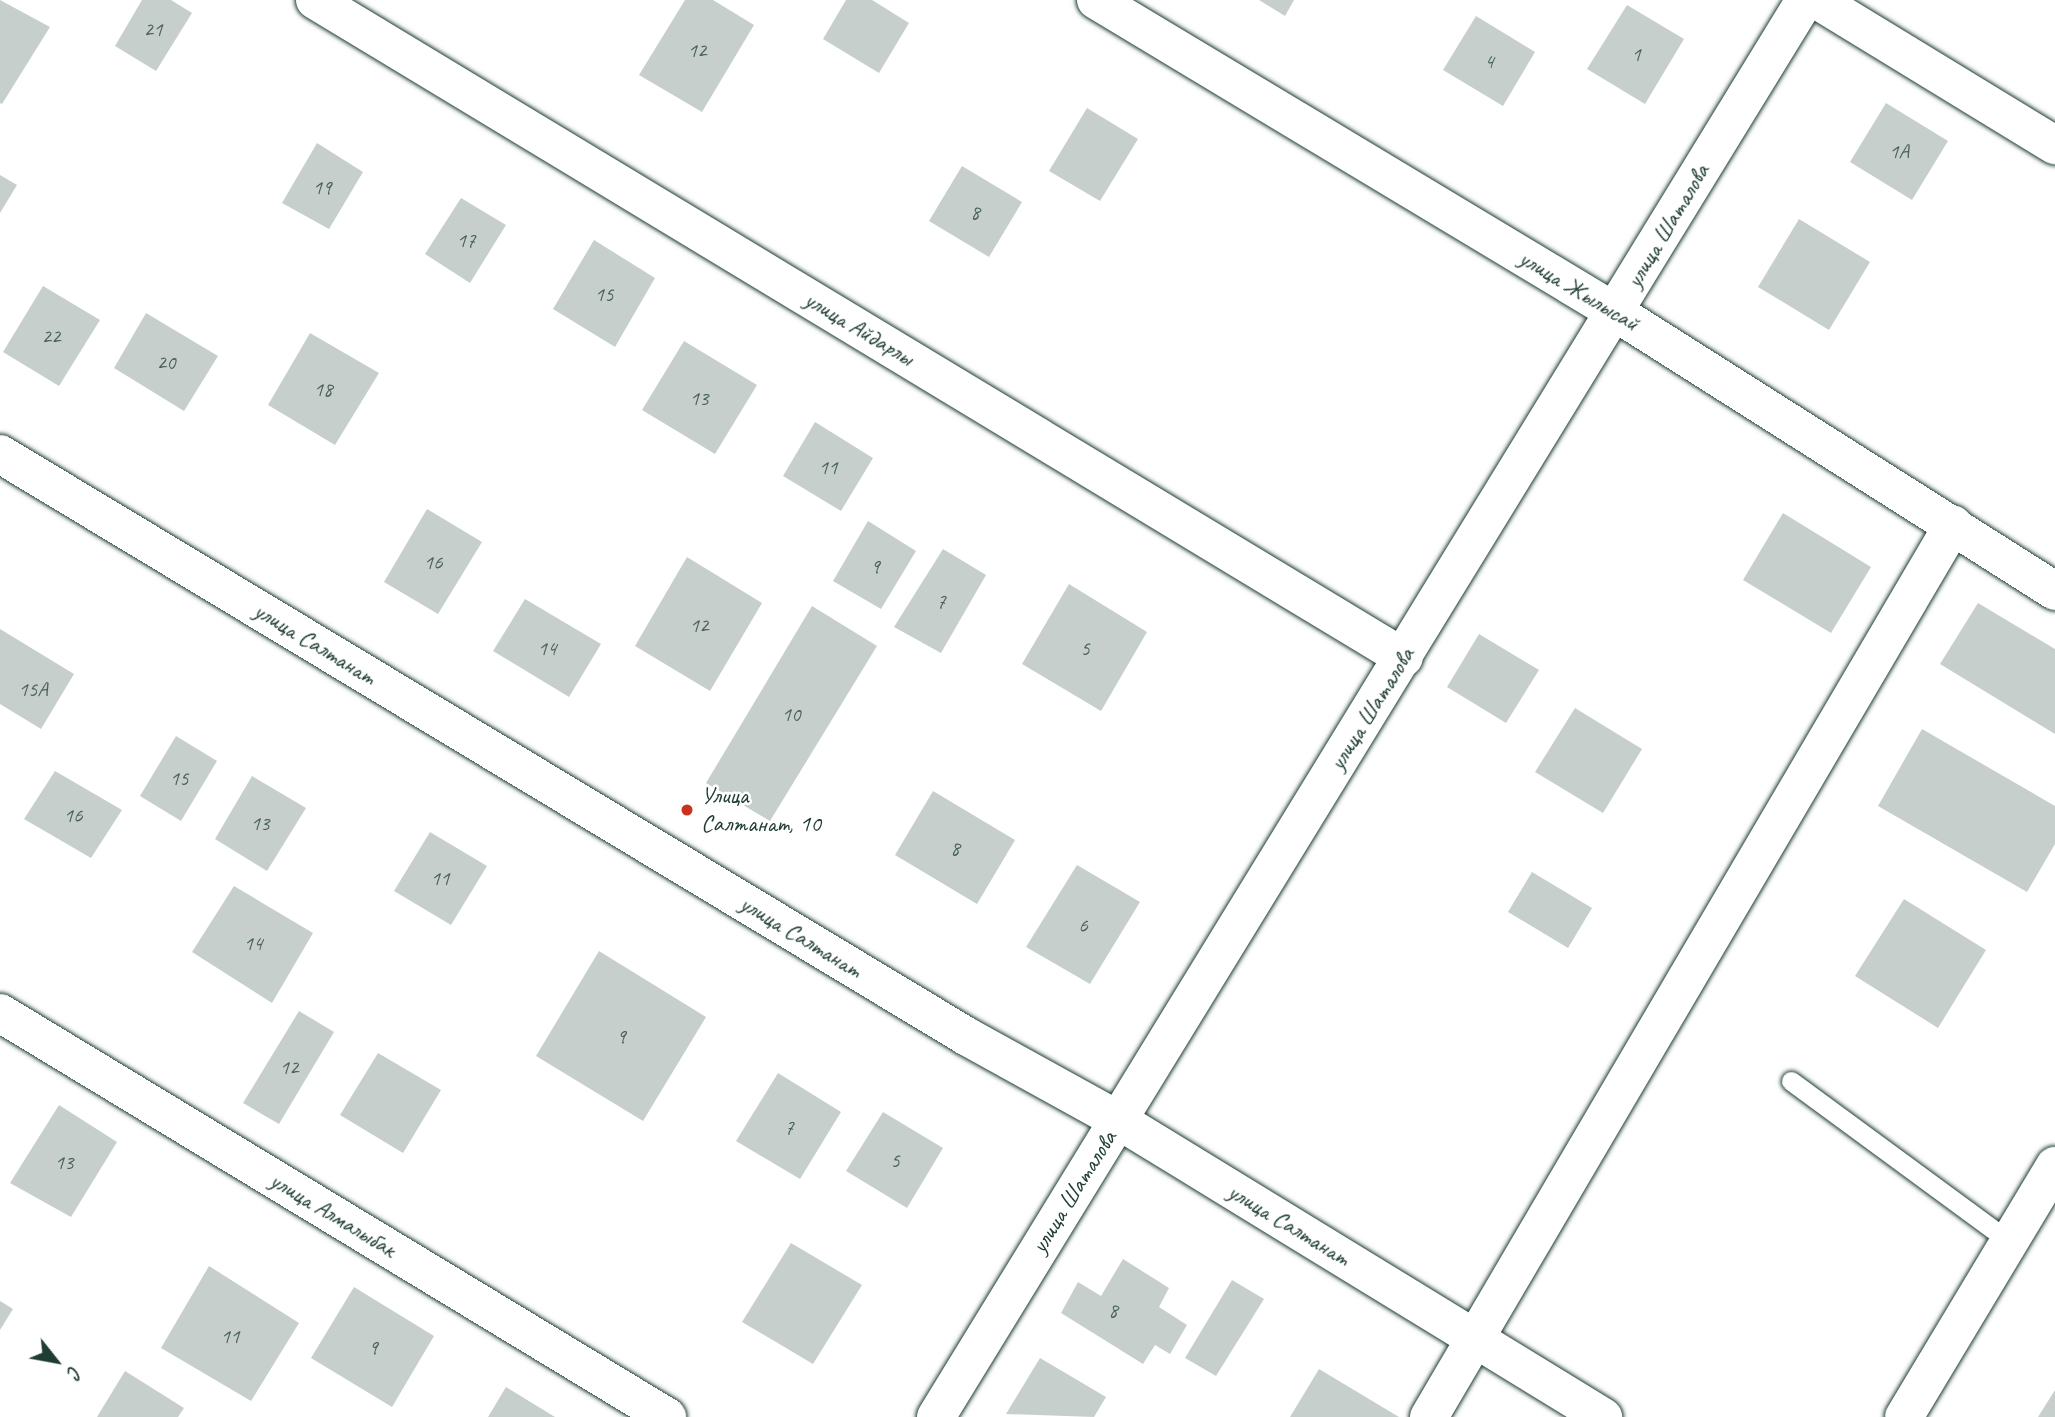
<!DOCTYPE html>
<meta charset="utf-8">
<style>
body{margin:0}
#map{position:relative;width:2055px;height:1417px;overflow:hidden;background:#fff;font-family:Caveat,sans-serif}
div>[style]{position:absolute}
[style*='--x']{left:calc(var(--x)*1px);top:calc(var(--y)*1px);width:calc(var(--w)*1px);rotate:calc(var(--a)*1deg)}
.building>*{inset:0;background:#c7cfcc}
.roads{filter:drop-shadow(0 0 2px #1f3d34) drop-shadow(0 0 2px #1f3d34)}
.service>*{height:19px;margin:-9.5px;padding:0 9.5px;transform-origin:9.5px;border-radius:9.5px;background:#fff}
.minor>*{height:38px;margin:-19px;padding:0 19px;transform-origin:19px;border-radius:19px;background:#fff}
.dots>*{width:19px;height:19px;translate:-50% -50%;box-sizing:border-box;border:4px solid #fff;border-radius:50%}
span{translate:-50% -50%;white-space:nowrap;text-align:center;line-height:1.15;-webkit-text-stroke:5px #fff;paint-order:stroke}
.number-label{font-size:21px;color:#49625a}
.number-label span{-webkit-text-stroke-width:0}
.street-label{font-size:24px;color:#1f3d34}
.poi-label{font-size:24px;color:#1f3d34}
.left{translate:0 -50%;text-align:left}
.north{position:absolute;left:21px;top:1326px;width:70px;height:70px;-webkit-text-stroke:5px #fff;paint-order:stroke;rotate:121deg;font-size:19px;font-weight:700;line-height:28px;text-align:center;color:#1f3d34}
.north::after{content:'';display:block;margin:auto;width:24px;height:32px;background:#1f3d34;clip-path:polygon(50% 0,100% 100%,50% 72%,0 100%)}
</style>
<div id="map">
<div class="building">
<div style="clip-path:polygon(0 0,50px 27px,2px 104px,0 103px)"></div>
<div style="clip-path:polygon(142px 0,171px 0,192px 13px,156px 71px,115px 46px)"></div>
<div style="clip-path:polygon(685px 0,713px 0,754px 25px,702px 112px,639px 75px)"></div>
<div style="clip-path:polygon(846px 0,872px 0,909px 23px,879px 73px,823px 39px)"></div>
<div style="clip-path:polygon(1259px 0,1294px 0,1285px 16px)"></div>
<div style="clip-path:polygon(1627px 5px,1684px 39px,1645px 104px,1587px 69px)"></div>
<div style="clip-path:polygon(1476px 16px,1535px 52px,1503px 106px,1443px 70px)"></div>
<div style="clip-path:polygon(1886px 103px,1948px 141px,1912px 200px,1850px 162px)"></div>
<div style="clip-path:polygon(1087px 108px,1138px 139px,1100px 201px,1049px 171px)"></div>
<div style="clip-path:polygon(317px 143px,363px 172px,329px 229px,282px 203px)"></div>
<div style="clip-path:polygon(962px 166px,1022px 202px,989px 257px,929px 221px)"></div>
<div style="clip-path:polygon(0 175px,17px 185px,0 213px)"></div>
<div style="clip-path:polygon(461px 198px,506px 225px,470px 283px,425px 254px)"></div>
<div style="clip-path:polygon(1799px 219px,1870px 262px,1829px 330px,1758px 287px)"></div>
<div style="clip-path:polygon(594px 240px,655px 278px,615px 347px,553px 309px)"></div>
<div style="clip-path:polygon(43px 286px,100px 320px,59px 386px,3px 352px)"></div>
<div style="clip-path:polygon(146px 313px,218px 356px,184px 411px,114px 368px)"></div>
<div style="clip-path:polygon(310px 333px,379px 373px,335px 445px,268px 405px)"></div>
<div style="clip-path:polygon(684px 341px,757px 385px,715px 454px,642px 410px)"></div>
<div style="clip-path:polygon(815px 422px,873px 458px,841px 511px,783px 476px)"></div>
<div style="clip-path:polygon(427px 509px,482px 542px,438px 614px,384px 582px)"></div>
<div style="clip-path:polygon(1783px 513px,1871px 567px,1831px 633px,1743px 580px)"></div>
<div style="clip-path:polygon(868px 521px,916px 551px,881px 609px,833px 581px)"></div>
<div style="clip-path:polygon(943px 549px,986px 575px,941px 653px,894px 627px)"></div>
<div style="clip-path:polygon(687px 557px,762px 603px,710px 691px,635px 646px)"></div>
<div style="clip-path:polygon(1069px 584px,1147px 632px,1101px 711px,1022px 664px)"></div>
<div style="clip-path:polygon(525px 599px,601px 644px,569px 697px,493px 651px)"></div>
<div style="clip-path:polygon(1978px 603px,2055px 649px,2055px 734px,1940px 664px)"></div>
<div style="clip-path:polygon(812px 606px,877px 646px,770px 821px,706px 783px)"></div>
<div style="clip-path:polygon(0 629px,74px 674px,41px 729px,0 704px)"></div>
<div style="clip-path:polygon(1479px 634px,1539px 670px,1506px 723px,1447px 687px)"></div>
<div style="clip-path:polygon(1575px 708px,1642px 749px,1603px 813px,1535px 772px)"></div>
<div style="clip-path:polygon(1922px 729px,2055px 806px,2055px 844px,2027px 892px,1878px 806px)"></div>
<div style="clip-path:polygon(176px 736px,217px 761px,181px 821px,140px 796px)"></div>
<div style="clip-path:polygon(55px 771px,122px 810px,91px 858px,24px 819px)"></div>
<div style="clip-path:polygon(252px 776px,306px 808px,267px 871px,215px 839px)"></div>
<div style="clip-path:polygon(933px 791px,1015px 840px,977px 904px,895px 855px)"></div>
<div style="clip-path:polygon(430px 832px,487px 866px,451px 925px,394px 891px)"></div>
<div style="clip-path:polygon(1077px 865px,1140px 902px,1090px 984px,1026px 947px)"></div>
<div style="clip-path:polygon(1532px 872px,1592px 908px,1568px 948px,1508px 912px)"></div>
<div style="clip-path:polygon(234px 886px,313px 933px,272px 1003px,192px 952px)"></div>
<div style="clip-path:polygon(1904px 899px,1986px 950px,1938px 1028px,1855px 976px)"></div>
<div style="clip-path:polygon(599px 951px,706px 1017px,643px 1121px,536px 1056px)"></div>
<div style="clip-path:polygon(299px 1011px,334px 1032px,279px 1124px,243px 1103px)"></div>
<div style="clip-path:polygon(378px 1053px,441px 1090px,403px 1153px,340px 1115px)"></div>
<div style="clip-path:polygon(778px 1073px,841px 1112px,800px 1179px,736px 1141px)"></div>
<div style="clip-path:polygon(59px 1105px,117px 1142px,71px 1217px,10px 1183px)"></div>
<div style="clip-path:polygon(883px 1112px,943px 1148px,907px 1208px,846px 1171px)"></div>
<div style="clip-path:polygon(791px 1243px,862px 1285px,813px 1364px,742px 1322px)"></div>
<div style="clip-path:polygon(1123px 1259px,1169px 1288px,1159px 1307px,1187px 1325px,1170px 1354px,1155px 1345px,1143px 1364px,1061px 1313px,1078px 1282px,1101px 1296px)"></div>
<div style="clip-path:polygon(209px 1266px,299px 1323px,251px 1401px,161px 1348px)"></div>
<div style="clip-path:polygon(1232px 1280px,1264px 1299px,1216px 1376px,1185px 1358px)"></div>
<div style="clip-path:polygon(354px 1287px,434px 1336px,392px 1407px,311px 1358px)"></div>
<div style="clip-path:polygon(0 1301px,13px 1309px,0 1330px)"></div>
<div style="clip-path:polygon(1040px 1358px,1106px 1397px,1094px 1417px,1006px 1414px)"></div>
<div style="clip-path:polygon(1319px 1369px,1399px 1417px,1290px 1417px)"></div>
<div style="clip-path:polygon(125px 1371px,184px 1408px,178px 1417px,97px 1417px)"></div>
<div style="clip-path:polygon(506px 1387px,555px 1417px,488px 1417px)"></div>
<div style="clip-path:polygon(2055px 1390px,2055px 1417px,2038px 1417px)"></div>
</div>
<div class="roads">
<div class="service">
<div style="--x:1791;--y:1081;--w:272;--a:36.3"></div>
</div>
<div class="minor">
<div style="--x:315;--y:0;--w:1272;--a:31.14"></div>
<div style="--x:1096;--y:0;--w:606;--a:31.01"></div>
<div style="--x:1615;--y:312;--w:521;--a:32.38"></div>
<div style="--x:1817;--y:0;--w:279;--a:31.4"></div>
<div style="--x:0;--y:454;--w:1128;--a:31.07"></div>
<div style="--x:966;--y:1036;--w:174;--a:28.9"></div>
<div style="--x:1118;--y:1120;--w:569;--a:31.48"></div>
<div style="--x:0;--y:1013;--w:780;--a:31.2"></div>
<div style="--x:936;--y:1417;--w:1662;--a:-58.48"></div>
<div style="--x:1429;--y:1417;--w:1035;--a:-59.57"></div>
<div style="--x:1904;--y:1417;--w:293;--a:-59"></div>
</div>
</div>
<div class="dots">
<div style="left:687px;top:810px;background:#c8321e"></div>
</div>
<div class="number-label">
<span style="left:153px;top:29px">21</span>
<span style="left:697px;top:50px">12</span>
<span style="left:1636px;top:54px">1</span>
<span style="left:1489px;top:61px">4</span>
<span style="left:1899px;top:151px">1А</span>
<span style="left:322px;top:187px">19</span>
<span style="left:975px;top:212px">8</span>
<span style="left:466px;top:240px">17</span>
<span style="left:604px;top:294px">15</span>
<span style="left:51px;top:336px">22</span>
<span style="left:166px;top:362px">20</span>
<span style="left:323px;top:389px">18</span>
<span style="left:699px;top:398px">13</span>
<span style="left:828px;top:467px">11</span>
<span style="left:433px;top:562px">16</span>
<span style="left:875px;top:566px">9</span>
<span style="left:941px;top:601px">7</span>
<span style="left:699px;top:625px">12</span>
<span style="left:547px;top:648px">14</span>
<span style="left:1085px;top:648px">5</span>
<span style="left:33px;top:689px">15А</span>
<span style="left:791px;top:714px">10</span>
<span style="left:179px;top:778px">15</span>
<span style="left:73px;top:815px">16</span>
<span style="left:260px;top:823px">13</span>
<span style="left:955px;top:848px">8</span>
<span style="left:440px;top:878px">11</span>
<span style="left:1083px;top:925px">6</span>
<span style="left:253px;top:943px">14</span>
<span style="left:621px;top:1036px">9</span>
<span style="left:289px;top:1067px">12</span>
<span style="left:789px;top:1127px">7</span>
<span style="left:895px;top:1160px">5</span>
<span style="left:64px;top:1162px">13</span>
<span style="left:1113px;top:1310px">8</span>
<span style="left:230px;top:1336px">11</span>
<span style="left:373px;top:1347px">9</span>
</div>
<div class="street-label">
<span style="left:1668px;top:226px;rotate:-59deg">улица Шаталова</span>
<span style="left:1579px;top:291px;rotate:31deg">улица Жылысай</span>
<span style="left:859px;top:329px;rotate:31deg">улица Айдарлы</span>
<span style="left:315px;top:644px;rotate:31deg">улица Салтанат</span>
<span style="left:1372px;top:709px;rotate:-58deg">улица Шаталова</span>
<span style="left:801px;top:937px;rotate:31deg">улица Салтанат</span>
<span style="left:1074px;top:1192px;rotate:-58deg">улица Шаталова</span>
<span style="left:333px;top:1215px;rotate:31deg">улица Алмалыбак</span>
<span style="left:1289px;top:1225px;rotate:31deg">улица Салтанат</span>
</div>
<div class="poi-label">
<span class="left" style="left:701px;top:810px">Улица<br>Салтанат, 10</span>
</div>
<div class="north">С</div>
</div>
